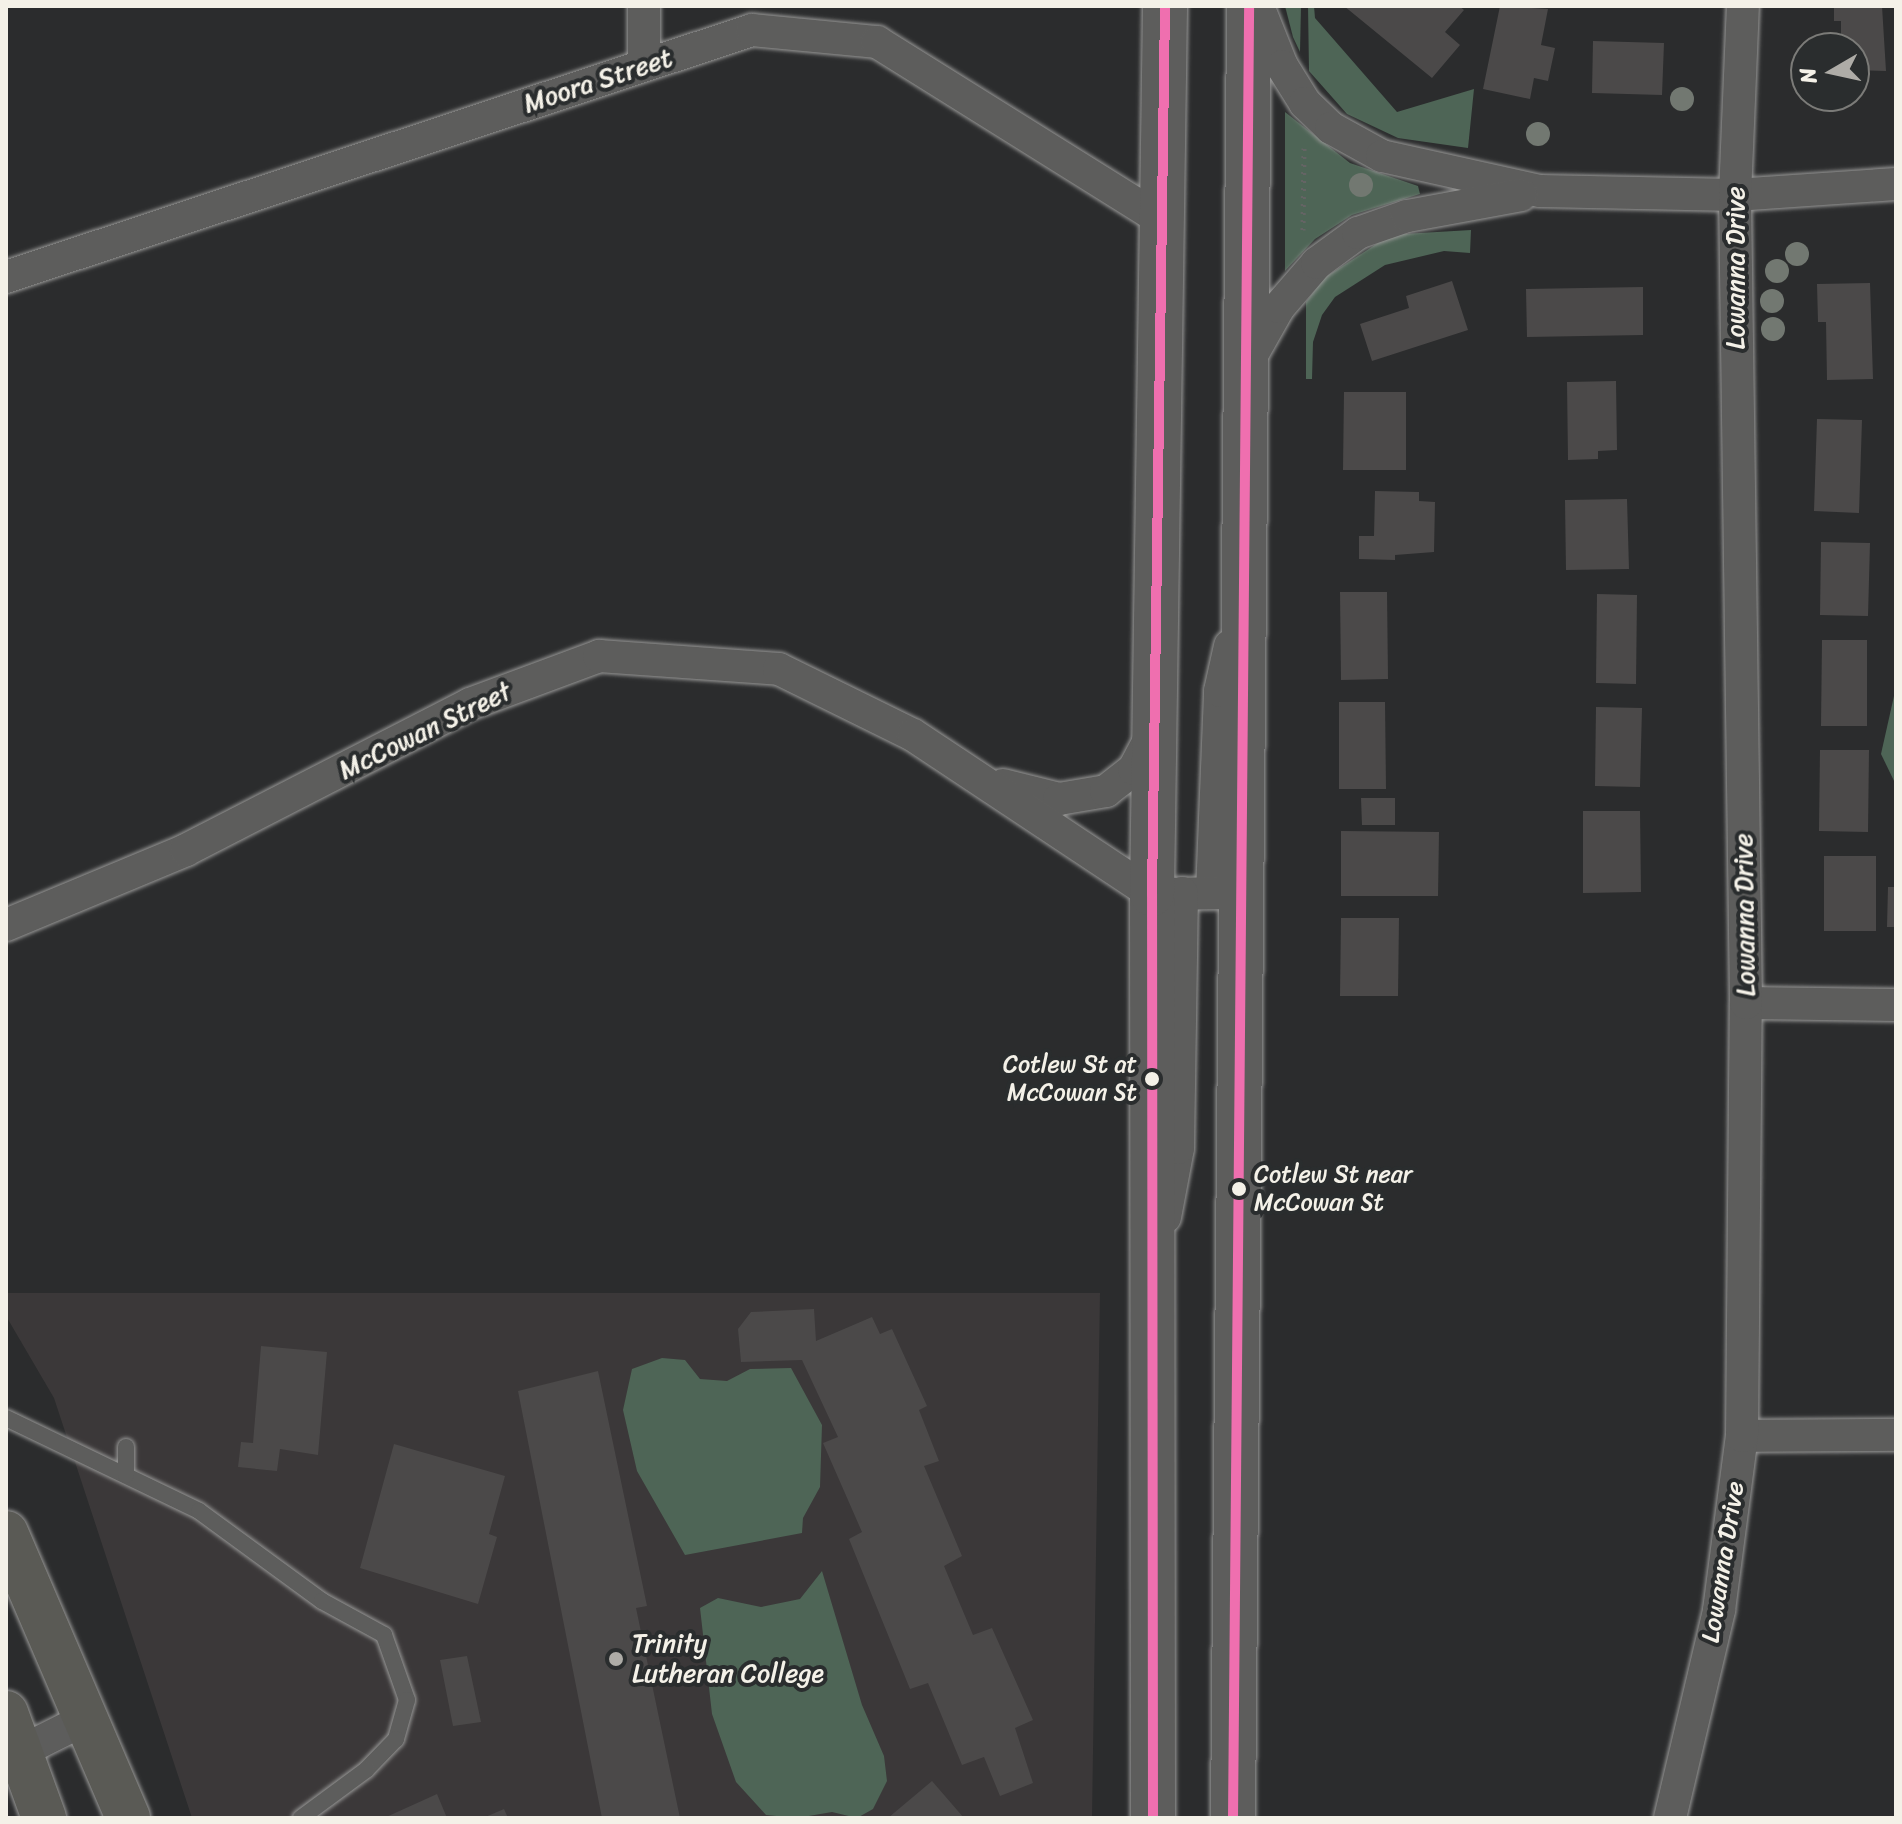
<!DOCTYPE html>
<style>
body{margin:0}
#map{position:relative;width:1902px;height:1824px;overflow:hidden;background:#2b2c2d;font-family:Sriracha,sans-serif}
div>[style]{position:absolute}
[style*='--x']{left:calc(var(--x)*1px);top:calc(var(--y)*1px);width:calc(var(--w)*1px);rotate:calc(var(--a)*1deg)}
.built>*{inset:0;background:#3b3839}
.green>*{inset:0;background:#4e6556}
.building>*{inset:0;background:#4b4949}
.path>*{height:5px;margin-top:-2.5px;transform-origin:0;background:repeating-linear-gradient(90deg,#646464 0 2px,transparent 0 8px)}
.roads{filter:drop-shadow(0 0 2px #979796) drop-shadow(0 0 2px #979796)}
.lane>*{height:16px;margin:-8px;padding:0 8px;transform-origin:8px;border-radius:8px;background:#5d5d5c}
.street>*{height:32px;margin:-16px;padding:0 16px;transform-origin:16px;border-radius:16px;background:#5d5d5c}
.secondary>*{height:44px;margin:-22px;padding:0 22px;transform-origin:22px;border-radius:22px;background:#5d5d5c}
.primary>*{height:44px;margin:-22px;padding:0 22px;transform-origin:22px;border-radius:22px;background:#5a5a55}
.bus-1>*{height:10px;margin:-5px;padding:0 5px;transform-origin:5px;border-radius:5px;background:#ef6faf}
.trees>*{width:24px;height:24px;margin:-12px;border-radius:50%;background:#727871}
.dots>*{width:22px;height:22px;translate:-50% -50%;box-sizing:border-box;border:4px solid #2a2d2e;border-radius:50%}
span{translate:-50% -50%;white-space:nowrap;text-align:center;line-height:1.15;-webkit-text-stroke:8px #2a2d2e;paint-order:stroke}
.bus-label{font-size:24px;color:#f4f1e8}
.right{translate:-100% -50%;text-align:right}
.left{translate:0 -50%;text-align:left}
.street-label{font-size:26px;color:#f4f1e8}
.poi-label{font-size:26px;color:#f4f1e8}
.frame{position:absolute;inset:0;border:8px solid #f4f1e8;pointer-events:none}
.north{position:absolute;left:1790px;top:32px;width:80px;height:80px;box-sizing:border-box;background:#2a2d2e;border:2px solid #7b7b78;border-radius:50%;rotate:261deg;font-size:22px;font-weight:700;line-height:32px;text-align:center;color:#f4f1e8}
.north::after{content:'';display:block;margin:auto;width:28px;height:36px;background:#aeaca7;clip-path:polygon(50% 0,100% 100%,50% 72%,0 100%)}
</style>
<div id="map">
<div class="built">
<div style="clip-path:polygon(6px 1293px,1100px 1293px,1092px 1818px,192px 1818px,54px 1398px,6px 1316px)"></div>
</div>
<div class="green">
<div style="clip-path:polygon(1285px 6px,1301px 6px,1300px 52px,1293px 37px)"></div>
<div style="clip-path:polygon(1308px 6px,1314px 6px,1315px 18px,1397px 112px,1474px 89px,1468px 148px,1398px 138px,1347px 114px,1309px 71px)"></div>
<div style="clip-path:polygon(1285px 112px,1350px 163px,1418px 186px,1420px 194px,1352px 215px,1315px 239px,1285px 271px)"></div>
<div style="clip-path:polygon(1471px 230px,1470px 253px,1444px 251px,1385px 265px,1335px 297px,1322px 315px,1313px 342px,1312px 379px,1306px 379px,1306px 302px,1324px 278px,1381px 241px,1403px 234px)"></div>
<div style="clip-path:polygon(1896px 687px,1896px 785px,1881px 754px)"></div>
<div style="clip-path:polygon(662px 1358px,685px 1360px,700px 1379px,727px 1381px,750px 1369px,791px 1368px,822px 1425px,820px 1487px,803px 1518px,802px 1533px,685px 1555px,637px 1471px,623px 1410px,632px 1369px)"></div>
<div style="clip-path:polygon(822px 1571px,862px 1705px,884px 1756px,887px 1781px,873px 1809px,857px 1818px,832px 1812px,797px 1818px,766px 1815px,736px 1782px,712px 1714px,700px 1608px,718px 1598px,761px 1607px,800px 1599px)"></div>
</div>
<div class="building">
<div style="clip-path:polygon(1344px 6px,1459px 6px,1464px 10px,1445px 32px,1460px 45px,1432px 78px)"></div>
<div style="clip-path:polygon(1500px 6px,1548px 9px,1541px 45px,1555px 48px,1548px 81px,1534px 78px,1530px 99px,1483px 89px)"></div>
<div style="clip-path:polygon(1834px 6px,1882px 6px,1886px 71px,1854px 70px,1854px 48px,1841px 48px,1841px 21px,1834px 21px)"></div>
<div style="clip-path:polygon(1593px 41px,1664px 43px,1662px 95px,1592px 93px)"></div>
<div style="clip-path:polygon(1452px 281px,1468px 330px,1372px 361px,1360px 324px,1409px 308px,1406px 296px)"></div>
<div style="clip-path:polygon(1870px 283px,1873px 379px,1827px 380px,1826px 322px,1818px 322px,1817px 284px)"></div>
<div style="clip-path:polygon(1643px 287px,1643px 335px,1527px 337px,1526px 289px)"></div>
<div style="clip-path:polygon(1616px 381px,1617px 450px,1598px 451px,1598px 459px,1568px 460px,1567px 382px)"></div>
<div style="clip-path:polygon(1344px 392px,1406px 392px,1406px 470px,1343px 470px)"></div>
<div style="clip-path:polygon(1817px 419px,1862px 420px,1859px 513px,1814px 511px)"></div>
<div style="clip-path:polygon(1375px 491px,1419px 492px,1419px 501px,1435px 502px,1434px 552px,1395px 555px,1395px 560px,1359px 559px,1359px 536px,1374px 536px)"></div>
<div style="clip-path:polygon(1627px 499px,1629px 569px,1566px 570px,1565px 500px)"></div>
<div style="clip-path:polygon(1821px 542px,1870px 543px,1868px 616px,1820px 615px)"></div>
<div style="clip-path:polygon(1340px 592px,1387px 592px,1388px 679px,1341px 680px)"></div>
<div style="clip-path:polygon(1597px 594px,1637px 595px,1636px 684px,1596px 683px)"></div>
<div style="clip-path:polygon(1822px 640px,1867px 640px,1867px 726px,1821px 726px)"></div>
<div style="clip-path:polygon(1339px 702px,1385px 702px,1386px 789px,1339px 789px)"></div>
<div style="clip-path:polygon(1596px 707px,1642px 708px,1640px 787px,1595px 786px)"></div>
<div style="clip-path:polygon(1820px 750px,1869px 750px,1868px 832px,1819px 831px)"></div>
<div style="clip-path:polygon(1361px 798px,1395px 798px,1395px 825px,1362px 825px)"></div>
<div style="clip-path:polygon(1583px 811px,1640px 811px,1641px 892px,1583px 893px)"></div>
<div style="clip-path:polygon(1341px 831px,1439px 832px,1438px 896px,1341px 896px)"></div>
<div style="clip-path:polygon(1824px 856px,1876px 856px,1876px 931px,1824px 931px)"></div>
<div style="clip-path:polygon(1888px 887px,1896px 887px,1896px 927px,1887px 927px)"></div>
<div style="clip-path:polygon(1341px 918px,1399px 918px,1398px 996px,1340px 996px)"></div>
<div style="clip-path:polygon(814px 1309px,816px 1341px,872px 1317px,880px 1334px,892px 1329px,927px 1406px,919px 1410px,939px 1461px,924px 1466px,962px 1556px,944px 1566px,973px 1635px,992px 1628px,1033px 1720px,1015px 1728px,1033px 1783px,1000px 1796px,984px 1757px,962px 1765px,928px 1683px,910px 1689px,849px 1539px,862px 1532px,823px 1443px,838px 1437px,802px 1360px,741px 1362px,738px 1329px,751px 1312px)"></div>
<div style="clip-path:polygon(261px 1346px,327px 1352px,318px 1455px,280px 1449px,277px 1471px,238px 1467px,241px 1442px,253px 1443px)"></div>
<div style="clip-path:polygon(598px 1371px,647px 1606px,636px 1608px,680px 1818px,602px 1818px,518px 1391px)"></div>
<div style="clip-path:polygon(394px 1444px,505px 1476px,489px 1534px,497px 1537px,478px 1604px,360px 1568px)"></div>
<div style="clip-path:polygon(467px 1656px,481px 1722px,453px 1726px,440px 1660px)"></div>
<div style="clip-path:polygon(932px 1781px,964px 1818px,888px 1818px)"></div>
<div style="clip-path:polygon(437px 1794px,447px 1818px,384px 1818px)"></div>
<div style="clip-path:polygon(504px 1809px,508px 1818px,483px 1818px)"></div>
</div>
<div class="path">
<div style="--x:1303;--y:230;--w:82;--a:-89.3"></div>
</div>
<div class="roads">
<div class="lane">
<div style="--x:6;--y:1418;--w:214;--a:25.7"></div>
<div style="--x:199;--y:1511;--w:152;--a:36.2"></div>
<div style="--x:322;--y:1601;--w:71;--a:28.7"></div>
<div style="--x:384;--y:1635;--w:69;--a:70.5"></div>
<div style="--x:407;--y:1700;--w:41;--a:105.8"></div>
<div style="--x:396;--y:1739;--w:43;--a:134.1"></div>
<div style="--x:366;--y:1770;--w:81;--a:143.6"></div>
<div style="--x:126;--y:1447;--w:28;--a:90"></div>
</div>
<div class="street">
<div style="--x:644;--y:6;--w:59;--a:90"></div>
<div style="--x:1258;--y:6;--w:65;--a:68.2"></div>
<div style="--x:1282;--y:66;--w:44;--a:58.1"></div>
<div style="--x:1305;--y:103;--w:36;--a:44"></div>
<div style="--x:1331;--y:128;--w:58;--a:28.8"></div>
<div style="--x:1382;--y:156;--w:162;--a:12.5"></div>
<div style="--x:1540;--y:191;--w:195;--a:1.2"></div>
<div style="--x:1735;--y:195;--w:161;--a:-3.9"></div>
<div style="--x:6;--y:277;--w:786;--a:-18.32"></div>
<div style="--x:752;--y:30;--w:126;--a:5.5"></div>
<div style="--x:877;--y:42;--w:336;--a:32"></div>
<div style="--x:1249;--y:360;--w:61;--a:-60.5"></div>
<div style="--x:1279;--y:307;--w:58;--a:-49.2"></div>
<div style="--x:1317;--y:263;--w:51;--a:-36.2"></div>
<div style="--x:1358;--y:233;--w:52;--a:-19.1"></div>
<div style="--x:1407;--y:216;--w:116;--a:-10.4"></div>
<div style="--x:1003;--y:785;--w:58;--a:14"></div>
<div style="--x:1059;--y:799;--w:48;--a:-9.7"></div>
<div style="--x:1106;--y:791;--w:36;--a:-38"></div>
<div style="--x:1134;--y:769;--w:41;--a:-62.2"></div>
<div style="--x:1212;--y:893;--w:202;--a:-87.7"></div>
<div style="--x:1220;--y:691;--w:46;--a:-77.5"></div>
<div style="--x:6;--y:925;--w:195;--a:-22.6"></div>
<div style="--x:186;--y:850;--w:319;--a:-27.2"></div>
<div style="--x:470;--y:704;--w:138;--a:-20.4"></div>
<div style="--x:599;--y:656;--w:180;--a:4.1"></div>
<div style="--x:779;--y:669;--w:149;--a:26.2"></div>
<div style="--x:913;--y:735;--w:287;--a:33.6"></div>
<div style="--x:1152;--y:894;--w:87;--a:-0.7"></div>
<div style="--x:1746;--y:1003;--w:150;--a:0.8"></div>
<div style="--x:1165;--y:1217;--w:70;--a:-79.3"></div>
<div style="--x:1178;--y:1148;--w:255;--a:-89.1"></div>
<div style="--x:1742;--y:1436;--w:154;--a:-0.4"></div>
<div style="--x:6;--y:1759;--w:92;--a:-26.6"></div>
<div style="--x:1670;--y:1818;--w:214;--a:-76.7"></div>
<div style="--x:1719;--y:1610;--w:176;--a:-82.5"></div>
<div style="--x:1742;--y:1436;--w:433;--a:-89.5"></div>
<div style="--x:1746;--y:1003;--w:808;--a:-90.78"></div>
<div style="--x:1735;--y:195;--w:189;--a:-87.6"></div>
</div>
<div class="secondary">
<div style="--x:1153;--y:1818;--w:924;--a:-90.06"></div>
<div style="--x:1152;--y:894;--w:888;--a:-89.16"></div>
<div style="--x:1233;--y:1818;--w:1812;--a:-89.49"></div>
</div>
<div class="primary">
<div style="--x:6;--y:1533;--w:310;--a:66.8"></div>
<div style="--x:6;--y:1713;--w:112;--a:70.1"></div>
</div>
</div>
<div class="bus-1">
<div style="--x:1153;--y:1818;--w:924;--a:-90.06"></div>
<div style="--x:1152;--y:894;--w:888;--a:-89.16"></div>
<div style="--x:1233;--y:1818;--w:1812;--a:-89.49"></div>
</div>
<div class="trees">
<div style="left:1682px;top:99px"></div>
<div style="left:1538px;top:134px"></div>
<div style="left:1361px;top:185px"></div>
<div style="left:1797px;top:254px"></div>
<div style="left:1777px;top:271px"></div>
<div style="left:1772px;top:301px"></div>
<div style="left:1773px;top:329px"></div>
</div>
<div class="dots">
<div style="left:1152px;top:1079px;background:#f4f1e8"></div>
<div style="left:1239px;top:1189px;background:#f4f1e8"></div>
<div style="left:616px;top:1659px;background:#aeaca7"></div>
</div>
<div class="bus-label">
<span class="right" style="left:1137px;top:1079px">Cotlew St at<br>McCowan St</span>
<span class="left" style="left:1254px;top:1189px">Cotlew St near<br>McCowan St</span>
</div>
<div class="street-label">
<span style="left:598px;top:81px;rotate:-18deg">Moora Street</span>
<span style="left:1736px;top:268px;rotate:-90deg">Lowanna Drive</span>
<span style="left:425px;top:731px;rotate:-26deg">McCowan Street</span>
<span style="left:1745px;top:915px;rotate:-91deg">Lowanna Drive</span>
<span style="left:1723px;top:1562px;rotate:-81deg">Lowanna Drive</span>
</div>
<div class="poi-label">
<span class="left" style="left:632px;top:1659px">Trinity<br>Lutheran College</span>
</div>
<div class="frame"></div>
<div class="north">N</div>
</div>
